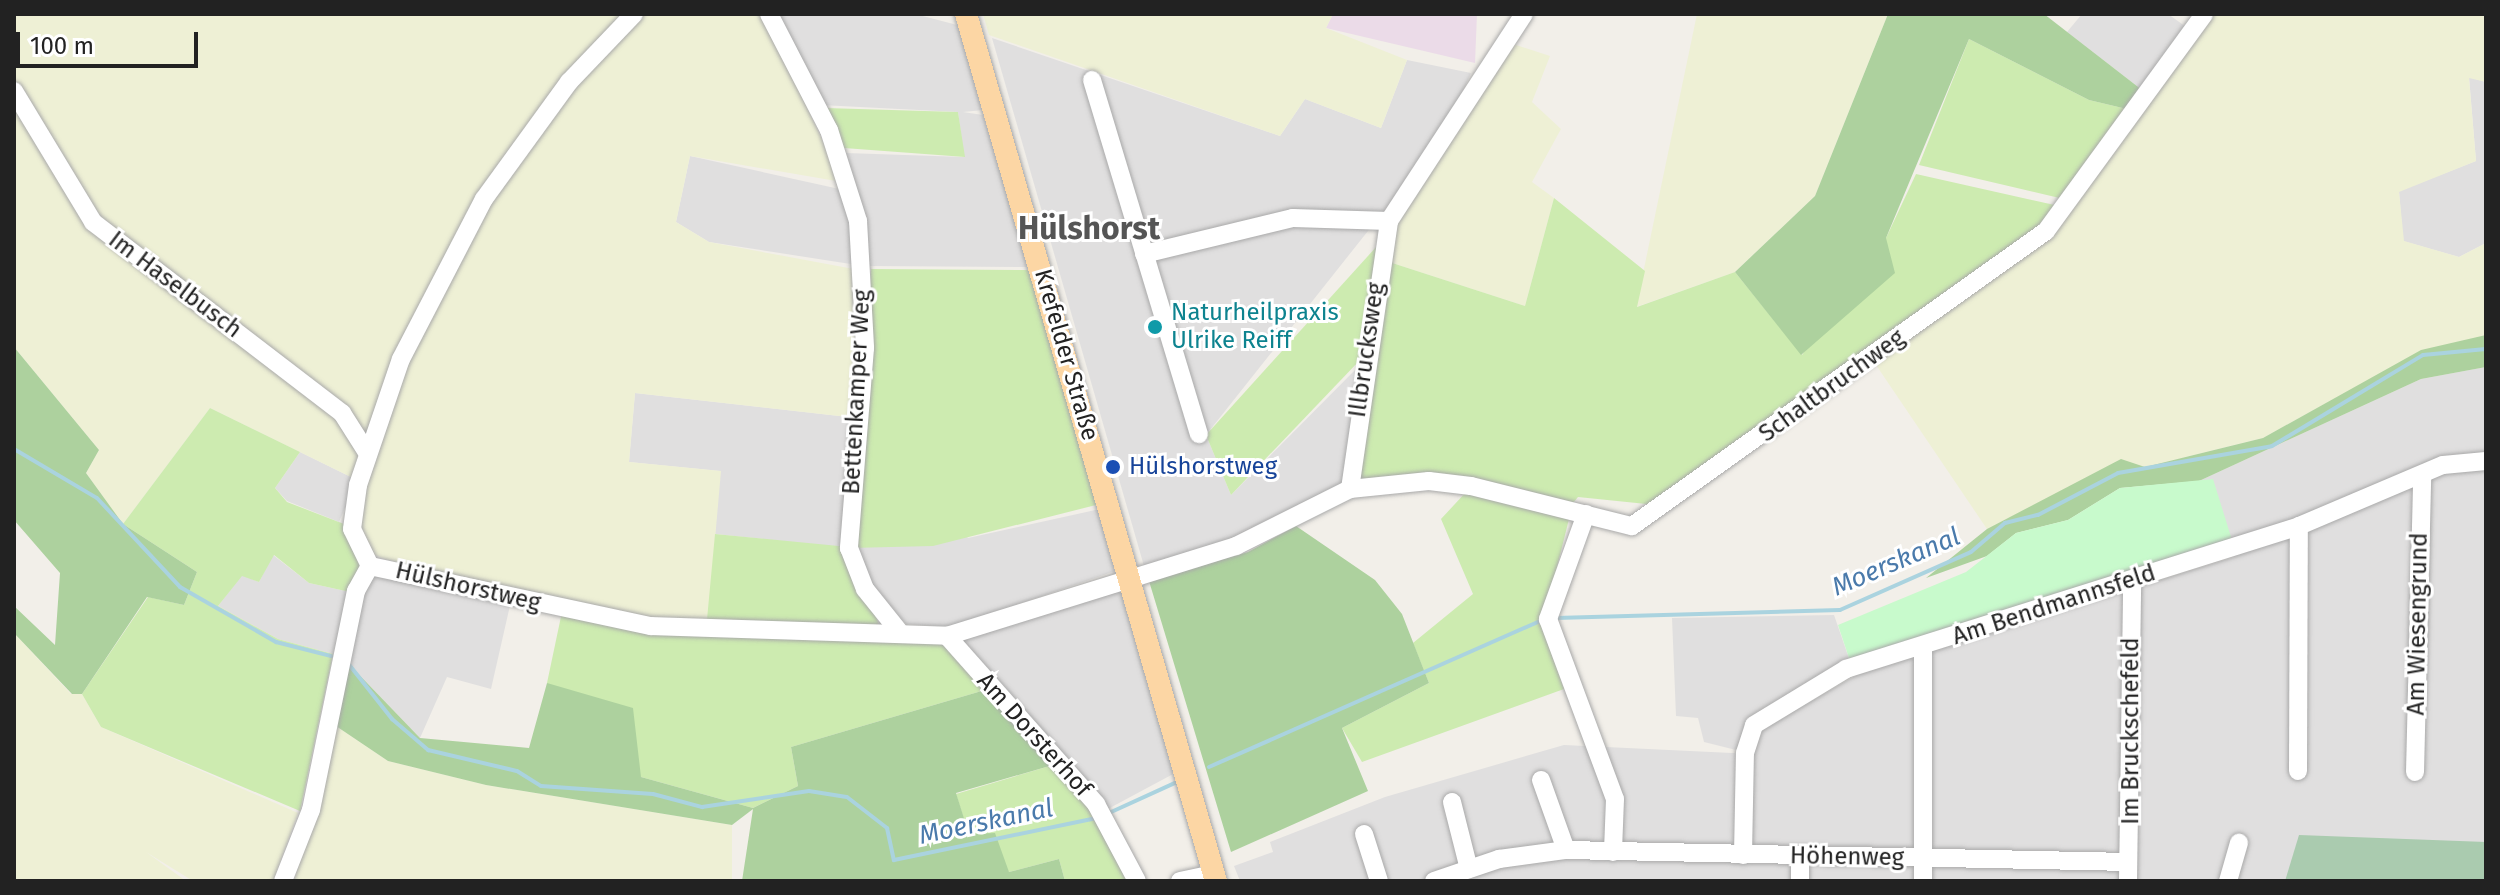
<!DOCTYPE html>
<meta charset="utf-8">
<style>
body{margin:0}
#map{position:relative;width:2500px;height:895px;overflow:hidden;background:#f2efe9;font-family:"Fira Sans",sans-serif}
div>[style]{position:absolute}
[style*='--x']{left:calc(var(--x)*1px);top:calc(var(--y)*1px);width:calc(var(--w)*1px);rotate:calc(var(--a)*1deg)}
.residential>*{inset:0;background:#e0dfdf}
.industrial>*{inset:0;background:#ebdbe8}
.farmland>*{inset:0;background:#eef0d5}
.grass>*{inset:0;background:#cdebb0}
.forest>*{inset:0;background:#add19e}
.cemetery>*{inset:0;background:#aacbaf}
.park>*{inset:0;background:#c8facc}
.stream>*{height:4px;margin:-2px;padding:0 2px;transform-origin:2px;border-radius:2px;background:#aad3df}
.roads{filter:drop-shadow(0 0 2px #a9a9a9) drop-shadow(0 0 2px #a9a9a9)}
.minor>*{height:18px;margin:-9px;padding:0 9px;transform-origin:9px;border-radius:9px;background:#fff}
.major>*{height:22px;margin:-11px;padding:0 11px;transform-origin:11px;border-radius:11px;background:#fcd6a4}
.dots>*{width:22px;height:22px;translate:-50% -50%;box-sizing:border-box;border:4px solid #fff;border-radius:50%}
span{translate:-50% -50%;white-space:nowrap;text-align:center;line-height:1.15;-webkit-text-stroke:6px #fff;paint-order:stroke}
.street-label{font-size:24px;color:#222}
.culture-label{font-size:24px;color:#0d838f}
.left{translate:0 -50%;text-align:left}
.transit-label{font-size:24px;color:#164399}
.water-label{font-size:26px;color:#4a7aab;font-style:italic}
.district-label{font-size:32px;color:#555;font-weight:700}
.frame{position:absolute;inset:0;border:16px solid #222;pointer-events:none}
.scale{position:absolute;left:16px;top:32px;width:182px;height:36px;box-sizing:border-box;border:4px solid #222;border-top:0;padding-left:10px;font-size:24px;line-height:28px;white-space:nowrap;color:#222;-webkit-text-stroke:6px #fff;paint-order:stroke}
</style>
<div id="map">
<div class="residential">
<div style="clip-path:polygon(776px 14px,915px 14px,961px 26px,983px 110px,963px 112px,983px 115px,1031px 267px,869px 266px,846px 153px,964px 157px,958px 112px,821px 105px)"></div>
<div style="clip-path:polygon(2082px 14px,2168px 14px,2189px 29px,2142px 90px,2067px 32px)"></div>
<div style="clip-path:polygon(992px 38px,1280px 136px,1305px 99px,1381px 128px,1407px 60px,1471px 73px,1441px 139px,1206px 435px,1231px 495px,1358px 367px,1344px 485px,1284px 521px,1144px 566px)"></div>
<div style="clip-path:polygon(2469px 77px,2486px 82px,2486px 243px,2459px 257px,2403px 241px,2399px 191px,2476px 161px)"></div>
<div style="clip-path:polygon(690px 156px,844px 190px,857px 265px,709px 242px,676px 222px)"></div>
<div style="clip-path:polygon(2486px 367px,2486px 881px,1240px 881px,1234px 866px,1273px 852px,1270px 842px,1385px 797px,1564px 745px,1753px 754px,1758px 731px,1857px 675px,2234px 557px,2232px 540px,2199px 481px,2421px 379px)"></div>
<div style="clip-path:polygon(635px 393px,857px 418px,968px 538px,1100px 509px,1118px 570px,952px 627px,907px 624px,880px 604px,849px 548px,715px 534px,720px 471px,629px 462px)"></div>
<div style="clip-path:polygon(300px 452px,357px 480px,339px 522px,287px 501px,275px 488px)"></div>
<div style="clip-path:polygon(273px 555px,309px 583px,350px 592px,333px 654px,278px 639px,218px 606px,242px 575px,259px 582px)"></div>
<div style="clip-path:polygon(371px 575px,511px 601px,491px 689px,447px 677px,420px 738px,343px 658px,353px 609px)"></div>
<div style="clip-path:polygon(1120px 585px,1175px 773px,1106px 810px,963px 647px,964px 640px)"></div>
<div style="clip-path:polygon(1834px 615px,1851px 664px,1751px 716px,1736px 750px,1704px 742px,1698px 718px,1676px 716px,1672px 618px)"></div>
</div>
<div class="industrial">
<div style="clip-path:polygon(1333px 14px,1477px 14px,1475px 63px,1326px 28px)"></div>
</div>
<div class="farmland">
<div style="clip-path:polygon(14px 14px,627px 14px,481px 198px,357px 480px,210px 408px,123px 524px,86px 473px,99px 450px,14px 347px)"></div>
<div style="clip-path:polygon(641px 14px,763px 14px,842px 182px,690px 156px,676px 222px,709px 242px,859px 270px,857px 418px,635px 393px,629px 462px,721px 471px,707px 630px,524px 596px,385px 559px,365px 551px,359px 533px,362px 483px,407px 359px,493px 196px,573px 84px)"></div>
<div style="clip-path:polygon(983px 14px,1333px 14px,1326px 28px,1407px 60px,1381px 128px,1305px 99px,1280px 136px,989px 35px)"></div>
<div style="clip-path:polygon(1697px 14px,1888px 14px,1815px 196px,1735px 272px,1636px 307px)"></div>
<div style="clip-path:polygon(2209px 14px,2486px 14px,2486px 82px,2469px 78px,2476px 161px,2399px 192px,2404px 241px,2459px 257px,2486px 243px,2486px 335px,2392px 367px,2263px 438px,2145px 467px,2121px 462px,1987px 529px,1874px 362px,2048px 233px)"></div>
<div style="clip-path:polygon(1513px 44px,1550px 56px,1532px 102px,1561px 129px,1532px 182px,1554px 198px,1525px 306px,1386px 261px,1395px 228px)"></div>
<div style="clip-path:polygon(14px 633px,71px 694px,82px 694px,101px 727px,298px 813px,273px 881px,193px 881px,146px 852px,186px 881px,14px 881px)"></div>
<div style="clip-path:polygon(336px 726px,388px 761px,486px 785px,732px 825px,732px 881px,294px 881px)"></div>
</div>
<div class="grass">
<div style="clip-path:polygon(1969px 39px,2089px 100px,2131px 110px,2068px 200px,1919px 165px)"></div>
<div style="clip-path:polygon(825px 108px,958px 112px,965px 157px,844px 148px)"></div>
<div style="clip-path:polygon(1916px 174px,2059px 206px,2045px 224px,1656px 505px,1578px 497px,1573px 503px,1469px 481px,1357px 479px,1386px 261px,1525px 306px,1554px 198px,1645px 271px,1637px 307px,1735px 272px,1802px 355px,1886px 238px)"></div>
<div style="clip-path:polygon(1377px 246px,1360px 360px,1231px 495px,1206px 435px)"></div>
<div style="clip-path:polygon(871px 269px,1033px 270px,1100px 504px,933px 546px,850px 548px,879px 625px,943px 642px,985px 690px,791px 747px,798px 786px,753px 808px,641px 777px,547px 683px,563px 607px,706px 630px,715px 534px,849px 547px)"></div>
<div style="clip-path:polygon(210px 408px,300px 452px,275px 488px,287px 502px,344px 524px,362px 559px,350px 592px,309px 583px,274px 555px,259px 582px,242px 576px,218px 606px,278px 639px,333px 654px,300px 811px,101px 727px,82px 694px,148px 597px,184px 605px,197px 572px,123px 524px)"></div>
<div style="clip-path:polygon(1467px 491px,1570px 515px,1542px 627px,1564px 689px,1362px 762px,1342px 728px,1429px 683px,1413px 643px,1473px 594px,1441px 519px)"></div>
<div style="clip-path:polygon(1053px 765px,1092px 807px,1130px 881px,1065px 881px,1059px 859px,1009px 872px,969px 835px,956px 794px)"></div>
</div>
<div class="forest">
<div style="clip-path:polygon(1888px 14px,2044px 14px,2142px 90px,2131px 110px,2089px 100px,1969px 39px,1886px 238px,1895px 273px,1801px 355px,1735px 272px,1815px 196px)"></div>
<div style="clip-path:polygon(2486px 335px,2486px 367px,2421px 379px,2199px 481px,2120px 488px,2068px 520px,2016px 533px,1987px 556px,1926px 578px,1987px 529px,2121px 459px,2145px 467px,2263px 438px,2421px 350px)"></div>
<div style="clip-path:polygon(14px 347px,99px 450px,86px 473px,123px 524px,197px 572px,184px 605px,147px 597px,82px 694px,72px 694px,14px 633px,14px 606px,55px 645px,60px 573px,14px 520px)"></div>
<div style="clip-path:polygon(1296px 526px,1375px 580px,1402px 614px,1429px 683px,1342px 728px,1368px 791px,1231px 852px,1149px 581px,1248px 552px)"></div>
<div style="clip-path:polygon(343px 658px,420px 738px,529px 748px,547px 683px,633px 708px,641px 777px,753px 808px,798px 786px,791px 747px,985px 690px,1053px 765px,956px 793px,969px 834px,995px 833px,1009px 872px,1059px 859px,1065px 881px,742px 881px,753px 809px,732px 825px,486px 785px,388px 761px,336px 726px)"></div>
</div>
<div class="cemetery">
<div style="clip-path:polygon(2299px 835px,2486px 842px,2486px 881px,2285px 881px)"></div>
</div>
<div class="park">
<div style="clip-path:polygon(2213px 479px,2232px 540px,1851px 664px,1838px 625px,1966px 572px,2016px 533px,2068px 520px,2120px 488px)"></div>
</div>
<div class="stream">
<div style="--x:14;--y:449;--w:96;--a:30.6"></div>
<div style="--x:97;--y:498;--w:122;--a:47"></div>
<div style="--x:180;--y:587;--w:111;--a:29.8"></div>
<div style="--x:276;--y:642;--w:57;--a:14.3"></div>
<div style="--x:1556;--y:618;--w:284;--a:-1.6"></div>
<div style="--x:1840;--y:610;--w:143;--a:-23.9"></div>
<div style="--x:1971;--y:552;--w:45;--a:-40.5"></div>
<div style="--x:2005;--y:523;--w:34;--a:-14"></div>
<div style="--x:2038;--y:515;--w:90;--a:-27.7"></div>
<div style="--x:2118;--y:473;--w:156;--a:-9.9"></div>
<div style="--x:2272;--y:446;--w:176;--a:-31.1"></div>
<div style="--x:2423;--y:355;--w:63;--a:-5.4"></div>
<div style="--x:347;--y:662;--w:73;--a:51.7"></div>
<div style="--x:392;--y:719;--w:48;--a:40.7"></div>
<div style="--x:428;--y:750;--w:91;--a:13.3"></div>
<div style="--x:517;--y:771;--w:28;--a:32"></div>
<div style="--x:541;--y:786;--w:112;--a:4.1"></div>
<div style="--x:653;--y:794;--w:51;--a:14.9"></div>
<div style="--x:702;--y:807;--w:108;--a:-8.5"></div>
<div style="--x:809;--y:791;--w:38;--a:9"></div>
<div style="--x:847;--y:797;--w:51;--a:37.8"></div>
<div style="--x:887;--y:828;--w:33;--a:78"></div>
<div style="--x:894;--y:860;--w:207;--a:-11.7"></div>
<div style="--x:1209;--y:767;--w:365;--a:-23.8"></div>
<div style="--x:1109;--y:813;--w:75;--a:-24.5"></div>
</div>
<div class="roads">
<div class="minor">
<div style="--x:769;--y:14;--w:131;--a:62.7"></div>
<div style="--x:829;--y:130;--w:96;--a:72.3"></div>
<div style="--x:858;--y:221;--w:127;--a:86.8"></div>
<div style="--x:865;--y:348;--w:201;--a:94.6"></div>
<div style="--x:849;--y:548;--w:44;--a:68.7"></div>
<div style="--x:865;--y:589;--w:53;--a:51.2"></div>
<div style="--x:1092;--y:80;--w:370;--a:73.2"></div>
<div style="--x:14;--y:91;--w:153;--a:58.9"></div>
<div style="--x:93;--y:222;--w:314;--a:37.5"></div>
<div style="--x:342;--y:413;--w:45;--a:57.7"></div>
<div style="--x:1144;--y:254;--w:153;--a:-13.6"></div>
<div style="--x:1293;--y:218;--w:96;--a:1.8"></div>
<div style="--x:1350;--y:489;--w:79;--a:-5.8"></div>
<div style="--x:1429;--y:481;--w:42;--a:6.8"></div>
<div style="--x:1471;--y:486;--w:166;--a:14"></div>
<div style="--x:1632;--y:526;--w:508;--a:-35.47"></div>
<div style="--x:2046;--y:231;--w:268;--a:-53.9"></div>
<div style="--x:1586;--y:514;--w:112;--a:109.9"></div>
<div style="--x:1548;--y:619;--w:192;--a:69.6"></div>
<div style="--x:1615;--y:799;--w:53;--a:92.2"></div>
<div style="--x:370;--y:566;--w:41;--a:-115.9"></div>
<div style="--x:352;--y:529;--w:44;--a:-82.2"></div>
<div style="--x:358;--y:485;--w:133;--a:-71.2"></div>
<div style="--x:401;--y:359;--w:180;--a:-62.6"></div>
<div style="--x:484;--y:199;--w:145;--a:-54"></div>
<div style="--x:569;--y:82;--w:94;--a:-46.3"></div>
<div style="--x:947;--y:636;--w:225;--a:48.4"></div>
<div style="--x:1096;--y:804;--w:87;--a:62"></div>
<div style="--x:1923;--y:646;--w:235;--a:90"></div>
<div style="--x:2298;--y:771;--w:245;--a:-89.8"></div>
<div style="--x:2415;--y:772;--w:296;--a:-88.6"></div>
<div style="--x:1541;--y:780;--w:74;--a:70.3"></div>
<div style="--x:1452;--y:802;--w:69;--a:75.8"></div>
<div style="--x:1364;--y:834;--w:49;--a:72.3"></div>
<div style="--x:1743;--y:855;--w:102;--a:-88.9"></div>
<div style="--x:1745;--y:753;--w:29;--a:-72"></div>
<div style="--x:1754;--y:725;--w:108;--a:-31.3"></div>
<div style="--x:1846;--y:669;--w:475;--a:-17.5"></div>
<div style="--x:2299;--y:526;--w:156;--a:-23"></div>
<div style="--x:2443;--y:465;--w:43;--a:-5.3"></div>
<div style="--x:1800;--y:857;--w:24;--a:90"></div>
<div style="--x:283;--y:881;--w:76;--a:-68.5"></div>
<div style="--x:311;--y:810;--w:224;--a:-78.4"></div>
<div style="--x:356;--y:591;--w:29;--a:-61"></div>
<div style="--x:370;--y:566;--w:287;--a:12.1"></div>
<div style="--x:651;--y:626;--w:296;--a:1.9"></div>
<div style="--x:947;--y:636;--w:303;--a:-17.3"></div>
<div style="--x:1236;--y:546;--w:127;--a:-26.6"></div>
<div style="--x:1350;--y:489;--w:271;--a:-81.7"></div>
<div style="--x:1389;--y:221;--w:247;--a:-56.9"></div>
<div style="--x:1180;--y:881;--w:35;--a:-12"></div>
<div style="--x:1434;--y:881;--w:69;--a:-18.7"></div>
<div style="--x:1499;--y:859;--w:68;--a:-7.7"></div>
<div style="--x:1566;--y:850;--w:562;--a:1.22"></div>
<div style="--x:2128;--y:881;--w:301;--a:-89.2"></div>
<div style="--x:2228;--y:881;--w:40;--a:-74"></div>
</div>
<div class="major">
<div style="--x:966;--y:14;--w:902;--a:73.92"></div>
</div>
</div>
<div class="dots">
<div style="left:1155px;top:327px;background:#0f9aa8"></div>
<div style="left:1113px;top:467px;background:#1a4fb4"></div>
</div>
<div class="street-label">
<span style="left:175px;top:285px;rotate:37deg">Im Haselbusch</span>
<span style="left:1367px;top:350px;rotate:-82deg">Illbrucksweg</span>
<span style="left:1066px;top:355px;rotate:74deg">Krefelder Straße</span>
<span style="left:1832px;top:386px;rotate:-36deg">Schaltbruchweg</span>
<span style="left:857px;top:392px;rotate:-87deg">Bettenkamper Weg</span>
<span style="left:468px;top:587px;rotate:13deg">Hülshorstweg</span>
<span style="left:2054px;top:605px;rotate:-18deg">Am Bendmannsfeld</span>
<span style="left:2418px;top:624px;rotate:-89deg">Am Wiesengrund</span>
<span style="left:2131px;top:731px;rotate:-90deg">Im Bruckschefeld</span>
<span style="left:1034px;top:735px;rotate:48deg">Am Dorsterhof</span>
<span style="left:1847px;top:857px;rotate:1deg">Höhenweg</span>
</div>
<div class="culture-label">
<span class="left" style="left:1171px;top:327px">Naturheilpraxis<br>Ulrike Reiff</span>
</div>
<div class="transit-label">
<span class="left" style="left:1129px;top:467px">Hülshorstweg</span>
</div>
<div class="water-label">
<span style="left:1896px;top:562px;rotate:-23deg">Moerskanal</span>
<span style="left:986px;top:822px;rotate:-12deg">Moerskanal</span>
</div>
<div class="district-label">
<span style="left:1089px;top:228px">Hülshorst</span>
</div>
<div class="frame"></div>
<div class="scale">100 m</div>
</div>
